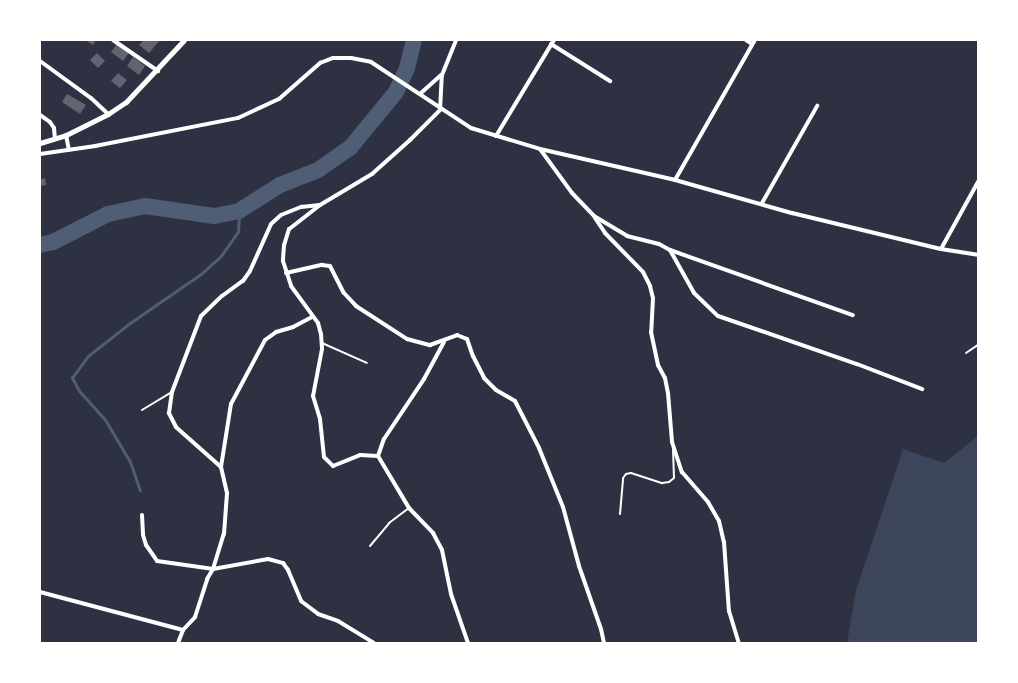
<!DOCTYPE html>
<style>
body{margin:0}
#map{position:relative;width:1018px;height:683px;overflow:hidden;background:#2d3142;font-family:Jost,sans-serif}
div>[style]{position:absolute}
[style*='--x']{left:calc(var(--x)*1px);top:calc(var(--y)*1px);width:calc(var(--w)*1px);rotate:calc(var(--a)*1deg)}
.green>*{inset:0;background:#3c4559}
.stream>*{height:2.5px;margin:-1.25px;padding:0 1.25px;transform-origin:1.25px;border-radius:1.25px;background:#4f5d75}
.river>*{height:16px;margin:-8px;padding:0 8px;transform-origin:8px;border-radius:8px;background:#4f5d75}
.building>*{inset:0;background:#626471}
.service>*{height:2px;margin:-1px;padding:0 1px;transform-origin:1px;border-radius:1px;background:#fff}
.minor>*{height:4px;margin:-2px;padding:0 2px;transform-origin:2px;border-radius:2px;background:#fff}
.tertiary>*{height:5px;margin:-2.5px;padding:0 2.5px;transform-origin:2.5px;border-radius:2.5px;background:#fff}
span{translate:-50% -50%;white-space:nowrap;text-align:center;line-height:1.15;-webkit-text-stroke:4.5px #fff;paint-order:stroke}
.frame{position:absolute;inset:0;border:41px solid #fff;pointer-events:none}
</style>
<div id="map">
<div class="green">
<div style="clip-path:polygon(978px 436px,978px 643px,847px 643px,856px 590px,903px 449px,944px 463px)"></div>
</div>
<div class="stream">
<div style="--x:140;--y:491;--w:31;--a:-109"></div>
<div style="--x:130;--y:462;--w:49;--a:-120.8"></div>
<div style="--x:105;--y:420;--w:39;--a:-132"></div>
<div style="--x:79;--y:391;--w:15;--a:-118"></div>
<div style="--x:72;--y:378;--w:27;--a:-54"></div>
<div style="--x:88;--y:356;--w:53;--a:-38.2"></div>
<div style="--x:130;--y:323;--w:86;--a:-34.6"></div>
<div style="--x:201;--y:274;--w:27;--a:-42"></div>
<div style="--x:221;--y:256;--w:29;--a:-55"></div>
<div style="--x:238;--y:232;--w:21;--a:-87"></div>
</div>
<div class="river">
<div style="--x:40;--y:245;--w:13;--a:-13"></div>
<div style="--x:53;--y:242;--w:62;--a:-27"></div>
<div style="--x:108;--y:214;--w:38;--a:-12"></div>
<div style="--x:145;--y:206;--w:70;--a:8.2"></div>
<div style="--x:214;--y:216;--w:25;--a:-11"></div>
<div style="--x:239;--y:211;--w:49;--a:-32.4"></div>
<div style="--x:280;--y:185;--w:41;--a:-21.5"></div>
<div style="--x:318;--y:170;--w:39;--a:-35"></div>
<div style="--x:350;--y:148;--w:72;--a:-50.6"></div>
<div style="--x:396;--y:92;--w:26;--a:-65"></div>
<div style="--x:407;--y:68;--w:29;--a:-76"></div>
</div>
<div class="building">
<div style="clip-path:polygon(85px 40px,96px 40px,93px 45px)"></div>
<div style="clip-path:polygon(144px 40px,160px 40px,149px 53px,139px 45px)"></div>
<div style="clip-path:polygon(117px 44px,129px 53px,123px 61px,111px 52px)"></div>
<div style="clip-path:polygon(97px 53px,105px 61px,98px 68px,90px 60px)"></div>
<div style="clip-path:polygon(133px 57px,145px 66px,139px 75px,127px 66px)"></div>
<div style="clip-path:polygon(118px 73px,127px 80px,120px 88px,111px 81px)"></div>
<div style="clip-path:polygon(67px 94px,86px 105px,80px 114px,62px 102px)"></div>
<div style="clip-path:polygon(45px 178px,46px 185px,40px 186px,40px 180px)"></div>
</div>
<div class="service">
<div style="--x:322;--y:343;--w:49;--a:24"></div>
<div style="--x:966;--y:353;--w:14;--a:-34"></div>
<div style="--x:142;--y:410;--w:35;--a:-31"></div>
<div style="--x:620;--y:514;--w:36;--a:-85"></div>
<div style="--x:623;--y:478;--w:5;--a:-53"></div>
<div style="--x:626;--y:474;--w:5;--a:-11"></div>
<div style="--x:631;--y:473;--w:33;--a:18"></div>
<div style="--x:662;--y:483;--w:7;--a:-8"></div>
<div style="--x:669;--y:482;--w:6;--a:-39"></div>
<div style="--x:674;--y:478;--w:28;--a:-92"></div>
<div style="--x:370;--y:546;--w:30;--a:-50"></div>
<div style="--x:389;--y:523;--w:25;--a:-37"></div>
</div>
<div class="minor">
<div style="--x:113;--y:40;--w:55;--a:34.6"></div>
<div style="--x:746;--y:40;--w:7;--a:34"></div>
<div style="--x:551;--y:44;--w:70;--a:32.1"></div>
<div style="--x:40;--y:61;--w:63;--a:36"></div>
<div style="--x:91;--y:98;--w:23;--a:43"></div>
<div style="--x:421;--y:93;--w:27;--a:-42"></div>
<div style="--x:440;--y:110;--w:35;--a:-87"></div>
<div style="--x:442;--y:75;--w:38;--a:-68"></div>
<div style="--x:40;--y:115;--w:12;--a:35"></div>
<div style="--x:50;--y:122;--w:7;--a:56"></div>
<div style="--x:54;--y:128;--w:11;--a:85"></div>
<div style="--x:66;--y:135;--w:15;--a:79"></div>
<div style="--x:496;--y:136;--w:112;--a:-58.9"></div>
<div style="--x:540;--y:149;--w:54;--a:54"></div>
<div style="--x:572;--y:193;--w:32;--a:46"></div>
<div style="--x:594;--y:216;--w:39;--a:31"></div>
<div style="--x:627;--y:236;--w:33;--a:14"></div>
<div style="--x:659;--y:244;--w:13;--a:29"></div>
<div style="--x:670;--y:250;--w:49;--a:60.8"></div>
<div style="--x:694;--y:293;--w:33;--a:44"></div>
<div style="--x:718;--y:316;--w:147;--a:19.1"></div>
<div style="--x:857;--y:364;--w:70;--a:21"></div>
<div style="--x:40;--y:154;--w:56;--a:-8.3"></div>
<div style="--x:95;--y:146;--w:146;--a:-11.1"></div>
<div style="--x:238;--y:118;--w:45;--a:-24.9"></div>
<div style="--x:279;--y:99;--w:55;--a:-41.3"></div>
<div style="--x:320;--y:63;--w:14;--a:-21"></div>
<div style="--x:333;--y:58;--w:18;--a:0"></div>
<div style="--x:351;--y:58;--w:20;--a:11"></div>
<div style="--x:371;--y:62;--w:120;--a:33.4"></div>
<div style="--x:471;--y:128;--w:72;--a:16.9"></div>
<div style="--x:540;--y:149;--w:139;--a:12.9"></div>
<div style="--x:675;--y:180;--w:122;--a:15.8"></div>
<div style="--x:792;--y:213;--w:153;--a:13.6"></div>
<div style="--x:941;--y:249;--w:37;--a:9"></div>
<div style="--x:675;--y:180;--w:161;--a:-60.3"></div>
<div style="--x:762;--y:203;--w:112;--a:-60.4"></div>
<div style="--x:320;--y:205;--w:39;--a:142"></div>
<div style="--x:289;--y:229;--w:17;--a:107"></div>
<div style="--x:284;--y:245;--w:16;--a:94"></div>
<div style="--x:283;--y:261;--w:26;--a:72"></div>
<div style="--x:291;--y:286;--w:46;--a:53.9"></div>
<div style="--x:318;--y:323;--w:11;--a:75"></div>
<div style="--x:321;--y:334;--w:15;--a:86"></div>
<div style="--x:322;--y:349;--w:48;--a:100.8"></div>
<div style="--x:313;--y:396;--w:24;--a:73"></div>
<div style="--x:320;--y:419;--w:38;--a:84"></div>
<div style="--x:324;--y:457;--w:13;--a:45"></div>
<div style="--x:333;--y:466;--w:29;--a:-22"></div>
<div style="--x:360;--y:455;--w:18;--a:3"></div>
<div style="--x:378;--y:456;--w:61;--a:59.2"></div>
<div style="--x:409;--y:508;--w:35;--a:46"></div>
<div style="--x:433;--y:533;--w:19;--a:62"></div>
<div style="--x:442;--y:550;--w:45;--a:78.4"></div>
<div style="--x:451;--y:594;--w:52;--a:70.9"></div>
<div style="--x:595;--y:218;--w:18;--a:56"></div>
<div style="--x:605;--y:233;--w:54;--a:45.7"></div>
<div style="--x:643;--y:272;--w:16;--a:63"></div>
<div style="--x:650;--y:286;--w:12;--a:76"></div>
<div style="--x:653;--y:298;--w:34;--a:93"></div>
<div style="--x:651;--y:332;--w:34;--a:78"></div>
<div style="--x:658;--y:365;--w:15;--a:62"></div>
<div style="--x:665;--y:378;--w:15;--a:79"></div>
<div style="--x:668;--y:393;--w:49;--a:85.3"></div>
<div style="--x:672;--y:442;--w:32;--a:72"></div>
<div style="--x:682;--y:472;--w:40;--a:49"></div>
<div style="--x:708;--y:502;--w:22;--a:60"></div>
<div style="--x:719;--y:521;--w:22;--a:77"></div>
<div style="--x:724;--y:542;--w:69;--a:85.9"></div>
<div style="--x:729;--y:611;--w:34;--a:73"></div>
<div style="--x:941;--y:249;--w:77;--a:-61.1"></div>
<div style="--x:670;--y:250;--w:194;--a:19.6"></div>
<div style="--x:286;--y:273;--w:37;--a:-13"></div>
<div style="--x:322;--y:265;--w:8;--a:7"></div>
<div style="--x:330;--y:266;--w:30;--a:63"></div>
<div style="--x:344;--y:293;--w:18;--a:47"></div>
<div style="--x:356;--y:306;--w:61;--a:32.9"></div>
<div style="--x:407;--y:339;--w:24;--a:15"></div>
<div style="--x:430;--y:345;--w:29;--a:-20"></div>
<div style="--x:457;--y:335;--w:11;--a:22"></div>
<div style="--x:467;--y:339;--w:18;--a:71"></div>
<div style="--x:473;--y:356;--w:25;--a:63"></div>
<div style="--x:484;--y:378;--w:17;--a:45"></div>
<div style="--x:496;--y:390;--w:22;--a:30"></div>
<div style="--x:515;--y:401;--w:53;--a:62.9"></div>
<div style="--x:539;--y:448;--w:64;--a:67.9"></div>
<div style="--x:563;--y:507;--w:61;--a:74.8"></div>
<div style="--x:579;--y:566;--w:67;--a:70.8"></div>
<div style="--x:601;--y:629;--w:14;--a:78"></div>
<div style="--x:378;--y:456;--w:18;--a:-71"></div>
<div style="--x:384;--y:439;--w:72;--a:-56.3"></div>
<div style="--x:424;--y:379;--w:42;--a:-61.6"></div>
<div style="--x:221;--y:467;--w:64;--a:-81"></div>
<div style="--x:231;--y:404;--w:72;--a:-62"></div>
<div style="--x:265;--y:340;--w:14;--a:-36"></div>
<div style="--x:276;--y:332;--w:18;--a:-16"></div>
<div style="--x:293;--y:327;--w:21;--a:-28"></div>
<div style="--x:142;--y:515;--w:20;--a:87"></div>
<div style="--x:143;--y:535;--w:10;--a:73"></div>
<div style="--x:146;--y:545;--w:19;--a:55"></div>
<div style="--x:157;--y:561;--w:57;--a:8.1"></div>
<div style="--x:213;--y:569;--w:56;--a:-10.3"></div>
<div style="--x:268;--y:559;--w:16;--a:15"></div>
<div style="--x:283;--y:563;--w:9;--a:54"></div>
<div style="--x:288;--y:570;--w:34;--a:67"></div>
<div style="--x:301;--y:601;--w:21;--a:37"></div>
<div style="--x:318;--y:614;--w:21;--a:19"></div>
<div style="--x:338;--y:621;--w:42;--a:31.4"></div>
<div style="--x:40;--y:592;--w:148;--a:14.9"></div>
<div style="--x:178;--y:643;--w:14;--a:-69"></div>
<div style="--x:183;--y:630;--w:18;--a:-47"></div>
<div style="--x:195;--y:617;--w:40;--a:-72"></div>
<div style="--x:207;--y:579;--w:12;--a:-59"></div>
<div style="--x:213;--y:569;--w:37;--a:-73"></div>
<div style="--x:224;--y:534;--w:41;--a:-85.8"></div>
<div style="--x:227;--y:493;--w:27;--a:-103"></div>
<div style="--x:221;--y:467;--w:60;--a:-138.4"></div>
<div style="--x:176;--y:427;--w:16;--a:-117"></div>
<div style="--x:169;--y:413;--w:21;--a:-82"></div>
<div style="--x:172;--y:392;--w:81;--a:-69.1"></div>
<div style="--x:201;--y:316;--w:29;--a:-44"></div>
<div style="--x:222;--y:296;--w:26;--a:-36"></div>
<div style="--x:243;--y:281;--w:12;--a:-55"></div>
<div style="--x:250;--y:271;--w:51;--a:-65.9"></div>
<div style="--x:271;--y:224;--w:13;--a:-42"></div>
<div style="--x:281;--y:215;--w:22;--a:-22"></div>
<div style="--x:301;--y:207;--w:19;--a:-6"></div>
<div style="--x:320;--y:205;--w:61;--a:-30.8"></div>
<div style="--x:372;--y:174;--w:51;--a:-41.8"></div>
<div style="--x:410;--y:140;--w:42;--a:-45"></div>
</div>
<div class="tertiary">
<div style="--x:40;--y:143;--w:27;--a:-17"></div>
<div style="--x:66;--y:135;--w:47;--a:-26.6"></div>
<div style="--x:108;--y:114;--w:22;--a:-34"></div>
<div style="--x:126;--y:102;--w:85;--a:-46.9"></div>
</div>
<div class="frame"></div>
</div>
